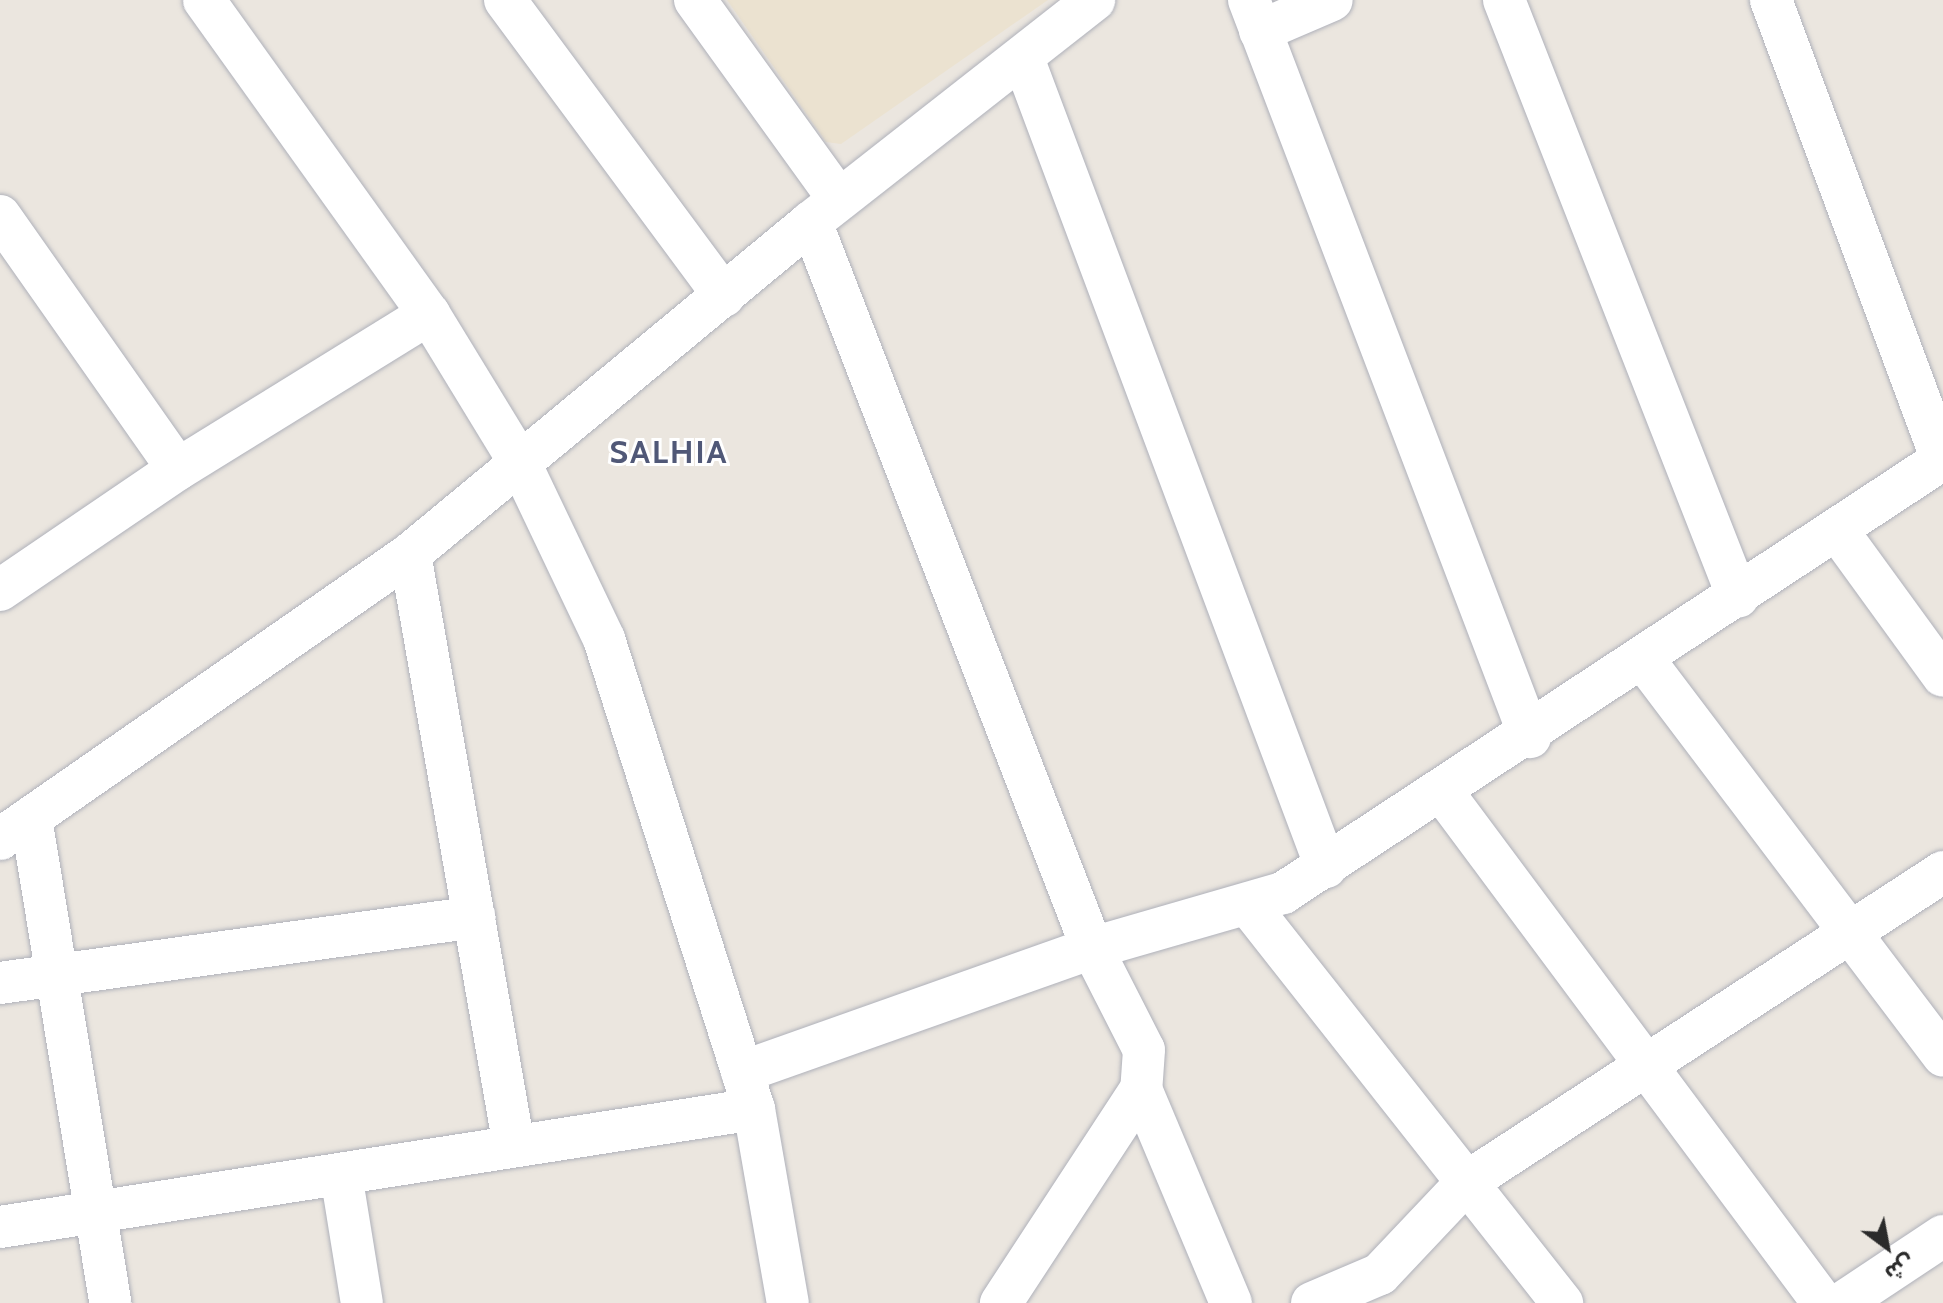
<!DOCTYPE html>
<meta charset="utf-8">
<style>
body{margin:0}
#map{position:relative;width:1943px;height:1303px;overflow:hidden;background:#ebe6df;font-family:Cabin,"Noto Sans Arabic",sans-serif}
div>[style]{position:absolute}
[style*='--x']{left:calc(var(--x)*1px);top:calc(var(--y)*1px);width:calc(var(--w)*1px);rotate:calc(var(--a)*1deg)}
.education>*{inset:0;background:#ebe2d0}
.roads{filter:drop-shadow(0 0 2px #afb1ba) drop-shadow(0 0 2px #afb1ba)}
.minor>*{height:42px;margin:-21px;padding:0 21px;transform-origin:21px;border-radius:21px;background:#fff}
span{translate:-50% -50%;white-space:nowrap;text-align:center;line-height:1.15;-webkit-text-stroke:6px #fff;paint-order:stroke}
.district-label{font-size:32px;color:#505877;font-weight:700;letter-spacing:2px}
.north{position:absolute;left:1847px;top:1207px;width:80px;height:80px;-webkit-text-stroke:6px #fff;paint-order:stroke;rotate:148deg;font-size:22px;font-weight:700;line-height:32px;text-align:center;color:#2b2b2b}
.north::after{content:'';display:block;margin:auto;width:28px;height:36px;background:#2b2b2b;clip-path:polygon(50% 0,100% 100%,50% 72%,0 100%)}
</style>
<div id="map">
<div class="education">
<div style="clip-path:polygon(727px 0,1048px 0,841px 144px,826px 142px)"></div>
</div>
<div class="roads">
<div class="minor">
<div style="--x:204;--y:0;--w:386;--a:54.4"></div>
<div style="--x:429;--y:314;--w:177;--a:58.6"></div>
<div style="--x:521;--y:465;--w:193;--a:64.5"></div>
<div style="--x:604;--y:639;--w:493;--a:72.3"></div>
<div style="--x:754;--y:1109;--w:197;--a:80.1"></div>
<div style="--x:505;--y:0;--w:368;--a:53.5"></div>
<div style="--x:695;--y:0;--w:246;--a:54.2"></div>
<div style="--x:1249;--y:0;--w:789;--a:69.13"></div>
<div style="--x:1504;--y:0;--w:641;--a:68.6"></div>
<div style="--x:1771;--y:0;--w:490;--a:69.6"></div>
<div style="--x:1260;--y:31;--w:78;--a:-23.3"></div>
<div style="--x:1023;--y:58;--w:864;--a:69.47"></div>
<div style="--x:0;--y:216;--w:309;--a:54.9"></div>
<div style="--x:811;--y:222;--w:778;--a:68.84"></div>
<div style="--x:1092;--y:948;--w:114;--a:63"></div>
<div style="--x:1144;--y:1050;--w:39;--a:94"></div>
<div style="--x:1141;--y:1089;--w:256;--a:123.2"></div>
<div style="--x:1837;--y:530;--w:180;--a:54"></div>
<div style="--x:410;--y:554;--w:601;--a:80.04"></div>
<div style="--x:0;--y:590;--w:215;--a:-34.2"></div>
<div style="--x:178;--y:469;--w:295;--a:-31.7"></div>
<div style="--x:1644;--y:660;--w:496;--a:52.9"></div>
<div style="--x:1444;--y:794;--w:635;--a:53.33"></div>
<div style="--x:31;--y:818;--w:491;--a:80.7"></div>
<div style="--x:0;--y:839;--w:499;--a:-34.8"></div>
<div style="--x:410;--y:554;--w:521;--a:-39.62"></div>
<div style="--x:811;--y:222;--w:360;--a:-38.1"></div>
<div style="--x:1249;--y:906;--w:506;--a:51.75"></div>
<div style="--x:0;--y:983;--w:479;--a:-7.9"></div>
<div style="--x:742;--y:1072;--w:371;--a:-19.5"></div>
<div style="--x:1092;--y:948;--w:199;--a:-16.1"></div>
<div style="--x:1283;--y:893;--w:790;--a:-33.33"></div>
<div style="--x:1141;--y:1089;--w:232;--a:67.2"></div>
<div style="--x:341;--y:1174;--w:131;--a:80.8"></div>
<div style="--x:0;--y:1227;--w:763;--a:-8.89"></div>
<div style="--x:1312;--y:1303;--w:74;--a:-23.1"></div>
<div style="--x:1380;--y:1274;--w:127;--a:-46.6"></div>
<div style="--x:1467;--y:1182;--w:568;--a:-33.07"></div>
<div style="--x:1842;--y:1303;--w:121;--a:-33.6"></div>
</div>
</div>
<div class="district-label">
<span style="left:669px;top:452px">SALHIA</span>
</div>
<div class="north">ش</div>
</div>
